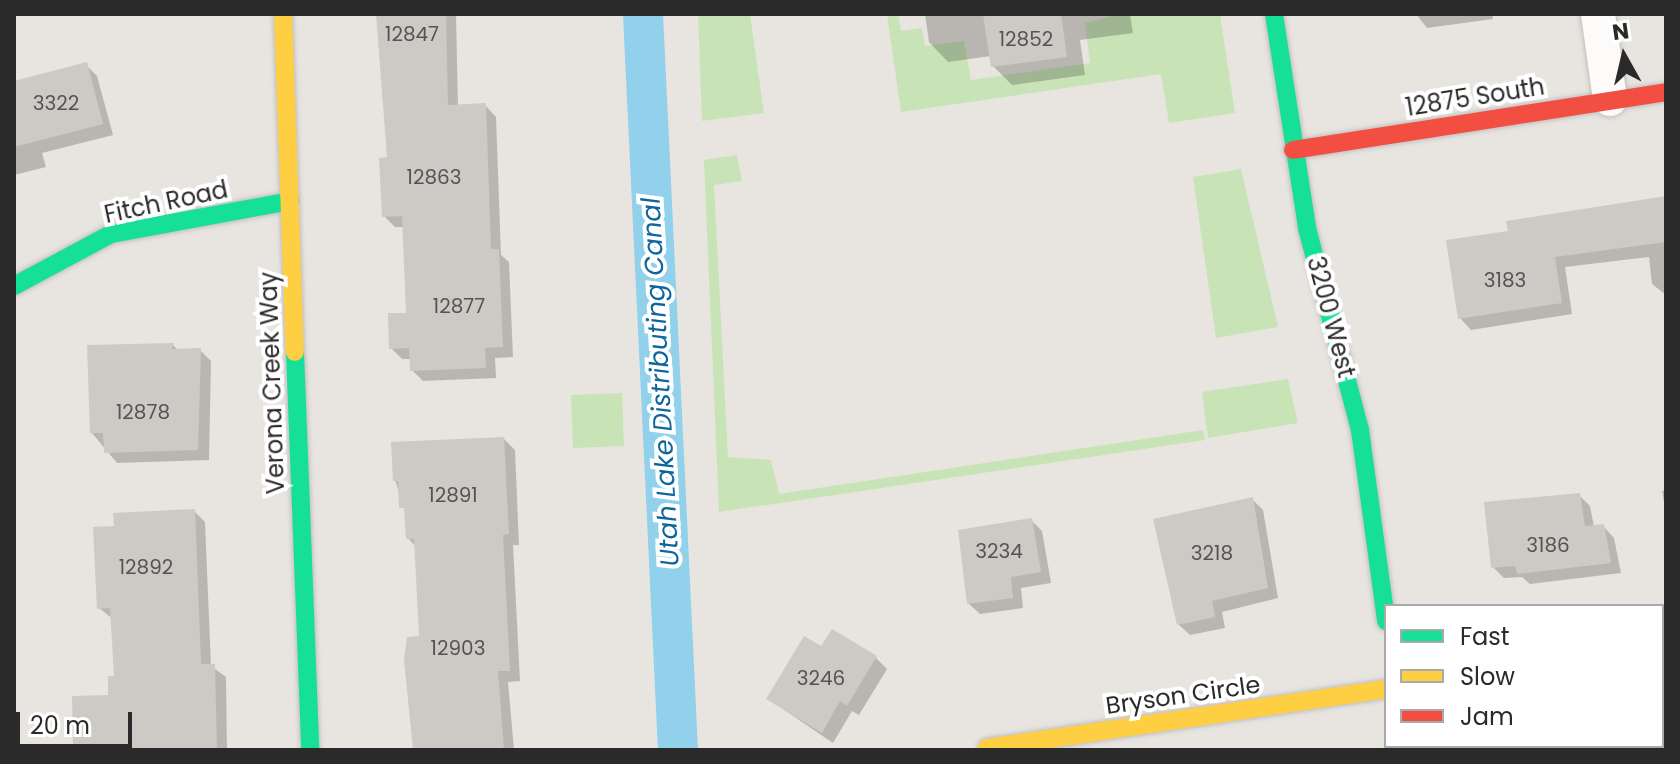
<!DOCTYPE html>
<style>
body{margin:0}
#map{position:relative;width:1680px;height:764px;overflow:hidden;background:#e8e4df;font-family:Poppins,sans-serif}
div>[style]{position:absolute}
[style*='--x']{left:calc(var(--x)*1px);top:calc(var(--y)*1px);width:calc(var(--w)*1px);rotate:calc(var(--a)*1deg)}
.green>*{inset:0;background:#c8e4b7}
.shadow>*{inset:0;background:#0003}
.canal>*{height:40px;margin:-20px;padding:0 20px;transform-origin:20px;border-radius:20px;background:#91d1eb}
.building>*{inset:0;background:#cdcac6}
.roads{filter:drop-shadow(0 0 2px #c2c0c1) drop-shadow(0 0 2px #c2c0c1)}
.street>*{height:34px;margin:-17px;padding:0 17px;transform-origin:17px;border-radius:17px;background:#fcfbfa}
.fast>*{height:18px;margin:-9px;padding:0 9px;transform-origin:9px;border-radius:9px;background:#16e098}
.slow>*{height:18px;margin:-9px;padding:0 9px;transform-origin:9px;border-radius:9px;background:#ffcf43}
.jam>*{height:18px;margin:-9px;padding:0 9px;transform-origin:9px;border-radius:9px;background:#f24e42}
span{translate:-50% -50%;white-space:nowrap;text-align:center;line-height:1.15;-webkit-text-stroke:8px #fff;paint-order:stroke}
.number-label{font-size:20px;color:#545453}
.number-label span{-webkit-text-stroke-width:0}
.street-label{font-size:24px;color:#2a2a2a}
.water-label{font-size:26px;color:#0c659c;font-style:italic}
.frame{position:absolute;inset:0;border:16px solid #2a2a2a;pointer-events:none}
.legend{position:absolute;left:1384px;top:604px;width:280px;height:144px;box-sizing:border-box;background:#fff;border:2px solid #aaa;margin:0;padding:10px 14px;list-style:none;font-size:24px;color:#2a2a2a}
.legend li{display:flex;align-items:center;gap:16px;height:40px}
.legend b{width:40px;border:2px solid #aaa}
.north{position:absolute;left:1584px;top:16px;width:80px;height:80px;-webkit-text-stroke:6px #fff;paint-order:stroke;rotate:352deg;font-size:22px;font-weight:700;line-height:32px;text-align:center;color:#2a2a2a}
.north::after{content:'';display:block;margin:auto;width:28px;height:36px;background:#2a2a2a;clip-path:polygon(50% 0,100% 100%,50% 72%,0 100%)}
.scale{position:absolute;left:16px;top:712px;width:116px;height:36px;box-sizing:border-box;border:4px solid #2a2a2a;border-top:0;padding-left:10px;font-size:24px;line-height:28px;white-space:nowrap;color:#2a2a2a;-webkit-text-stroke:6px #fff;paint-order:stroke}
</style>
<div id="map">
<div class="green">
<div style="clip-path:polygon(698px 14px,750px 14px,764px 113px,702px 121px)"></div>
<div style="clip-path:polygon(887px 14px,898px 14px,901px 31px,922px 28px,925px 46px,964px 41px,971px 80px,1090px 63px,1085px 23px,1120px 14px,1220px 14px,1235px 113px,1169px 123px,1161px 74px,901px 112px)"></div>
<div style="clip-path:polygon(737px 155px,742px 181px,714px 185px,728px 457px,771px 460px,779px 494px,1203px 430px,1205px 440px,719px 512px,704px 160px)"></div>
<div style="clip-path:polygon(1241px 169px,1278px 327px,1216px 338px,1193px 177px)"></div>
<div style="clip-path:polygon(1288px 379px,1298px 423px,1208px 438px,1202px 392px)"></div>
<div style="clip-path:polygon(622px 393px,624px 446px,573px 448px,571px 395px)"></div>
</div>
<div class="shadow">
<div style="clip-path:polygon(381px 14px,456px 14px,458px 107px,485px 105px,496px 117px,501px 255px,509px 262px,513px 357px,495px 358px,496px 378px,423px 381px,412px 370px,412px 359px,402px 359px,391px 348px,408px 315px,404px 227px,395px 227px,384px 216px,389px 159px)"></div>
<div style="clip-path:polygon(925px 14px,1130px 14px,1133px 33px,1080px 40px,1085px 75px,1012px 85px,993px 66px,991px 56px,948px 62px,929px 42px)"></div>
<div style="clip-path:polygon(1416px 14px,1492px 14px,1493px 19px,1427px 28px)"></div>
<div style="clip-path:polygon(86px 65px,97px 76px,113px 135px,42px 153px,46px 167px,14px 175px,14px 83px)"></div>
<div style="clip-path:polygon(1666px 198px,1666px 295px,1652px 284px,1649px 257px,1565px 267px,1572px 314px,1471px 330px,1460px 318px,1510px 233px)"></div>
<div style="clip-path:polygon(173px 345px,179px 351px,200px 350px,211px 361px,209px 460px,117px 463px,92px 433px)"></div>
<div style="clip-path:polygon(504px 439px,515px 450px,519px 545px,513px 545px,520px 681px,508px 682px,514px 750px,414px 750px,421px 638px,416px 547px,408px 538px,406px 513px,395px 480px)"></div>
<div style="clip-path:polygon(1666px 490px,1666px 514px,1662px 491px)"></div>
<div style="clip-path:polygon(1579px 495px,1590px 506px,1594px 527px,1603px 526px,1614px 538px,1621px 573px,1530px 584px,1522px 577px,1504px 578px,1493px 567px)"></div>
<div style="clip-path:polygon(1252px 499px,1263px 510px,1278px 598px,1222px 612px,1225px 628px,1190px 635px,1178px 624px)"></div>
<div style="clip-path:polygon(194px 511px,205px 522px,211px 666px,226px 677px,227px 750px,75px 750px,110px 697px,116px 678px,113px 619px,99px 608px,116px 528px)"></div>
<div style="clip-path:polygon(1031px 520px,1042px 531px,1051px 583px,1021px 588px,1023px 608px,980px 614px,968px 603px)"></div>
<div style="clip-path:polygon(822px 649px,876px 658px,887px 669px,859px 715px,852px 711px,833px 743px,768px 699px)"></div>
</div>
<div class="canal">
<div style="--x:643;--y:14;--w:737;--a:87.28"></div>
</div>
<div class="building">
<div style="clip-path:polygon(376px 14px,446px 14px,448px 105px,486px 103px,491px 249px,499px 249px,503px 347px,485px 348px,486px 368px,410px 371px,409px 348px,389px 349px,388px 313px,406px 313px,402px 216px,382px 217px,379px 158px,387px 157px)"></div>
<div style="clip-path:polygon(983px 14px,1061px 14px,1067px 57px,991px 67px)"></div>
<div style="clip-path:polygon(87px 62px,103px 124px,14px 147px,14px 81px)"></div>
<div style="clip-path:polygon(1666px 196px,1666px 242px,1555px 257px,1562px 303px,1458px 319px,1446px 240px,1508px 231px,1506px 221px)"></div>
<div style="clip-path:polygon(174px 343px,172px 349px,201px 348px,198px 450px,104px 453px,103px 433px,90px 433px,87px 345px)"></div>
<div style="clip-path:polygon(504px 437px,509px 534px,503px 535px,510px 671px,498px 671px,504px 750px,413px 750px,404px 660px,407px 637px,419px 636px,414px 539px,406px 539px,404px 508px,399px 508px,398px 481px,393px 481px,391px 442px)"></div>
<div style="clip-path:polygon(1580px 493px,1585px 526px,1604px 524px,1611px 563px,1517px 574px,1515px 566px,1491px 568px,1484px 502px)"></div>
<div style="clip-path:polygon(1253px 497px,1268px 588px,1212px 601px,1215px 617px,1177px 625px,1153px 519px)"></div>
<div style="clip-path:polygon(195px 509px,201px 664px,215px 664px,217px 750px,73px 750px,72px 696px,108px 695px,108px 676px,114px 676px,110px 608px,97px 609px,93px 527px,114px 526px,113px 513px)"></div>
<div style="clip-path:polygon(1032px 518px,1041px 572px,1011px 577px,1013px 598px,967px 604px,958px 530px)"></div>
<div style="clip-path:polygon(832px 629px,877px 656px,847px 706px,840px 701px,822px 733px,766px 699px,804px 636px,821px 646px)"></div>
</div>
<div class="roads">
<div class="street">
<div style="--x:1598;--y:14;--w:86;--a:82"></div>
<div style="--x:1662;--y:670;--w:4;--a:-14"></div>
<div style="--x:1405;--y:746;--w:4;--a:76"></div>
</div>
<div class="fast">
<div style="--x:1274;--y:14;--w:217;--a:81.2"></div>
<div style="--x:1307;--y:228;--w:209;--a:75.3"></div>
<div style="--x:1360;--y:430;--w:193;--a:82.2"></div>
<div style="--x:14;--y:286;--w:110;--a:-28.2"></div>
<div style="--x:111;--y:234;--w:182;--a:-10.4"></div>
<div style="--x:295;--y:352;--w:398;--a:87.8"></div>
</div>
<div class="slow">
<div style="--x:283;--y:14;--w:338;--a:88"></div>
<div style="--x:987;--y:748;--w:403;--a:-8.4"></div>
</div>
<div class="jam">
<div style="--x:1293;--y:150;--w:377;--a:-8.8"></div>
</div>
</div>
<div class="number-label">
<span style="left:412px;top:34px">12847</span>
<span style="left:1026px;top:39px">12852</span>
<span style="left:56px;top:103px">3322</span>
<span style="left:434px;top:177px">12863</span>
<span style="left:1505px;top:280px">3183</span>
<span style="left:459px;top:306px">12877</span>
<span style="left:143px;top:412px">12878</span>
<span style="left:453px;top:495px">12891</span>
<span style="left:1548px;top:545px">3186</span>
<span style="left:999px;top:551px">3234</span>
<span style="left:1212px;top:553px">3218</span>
<span style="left:146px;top:567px">12892</span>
<span style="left:458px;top:648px">12903</span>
<span style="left:821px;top:678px">3246</span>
</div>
<div class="street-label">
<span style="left:1475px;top:97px;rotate:-9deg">12875 South</span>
<span style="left:166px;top:202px;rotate:-12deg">Fitch Road</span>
<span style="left:1331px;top:317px;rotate:75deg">3200 West</span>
<span style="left:272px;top:383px;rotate:-92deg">Verona Creek Way</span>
<span style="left:1183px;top:695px;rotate:-8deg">Bryson Circle</span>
</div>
<div class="water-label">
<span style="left:661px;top:382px;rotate:-93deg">Utah Lake Distributing Canal</span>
</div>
<div class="frame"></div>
<ul class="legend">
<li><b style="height:10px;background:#16e098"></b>Fast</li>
<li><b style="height:10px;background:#ffcf43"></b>Slow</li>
<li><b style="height:10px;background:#f24e42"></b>Jam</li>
</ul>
<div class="north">N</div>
<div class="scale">20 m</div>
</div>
